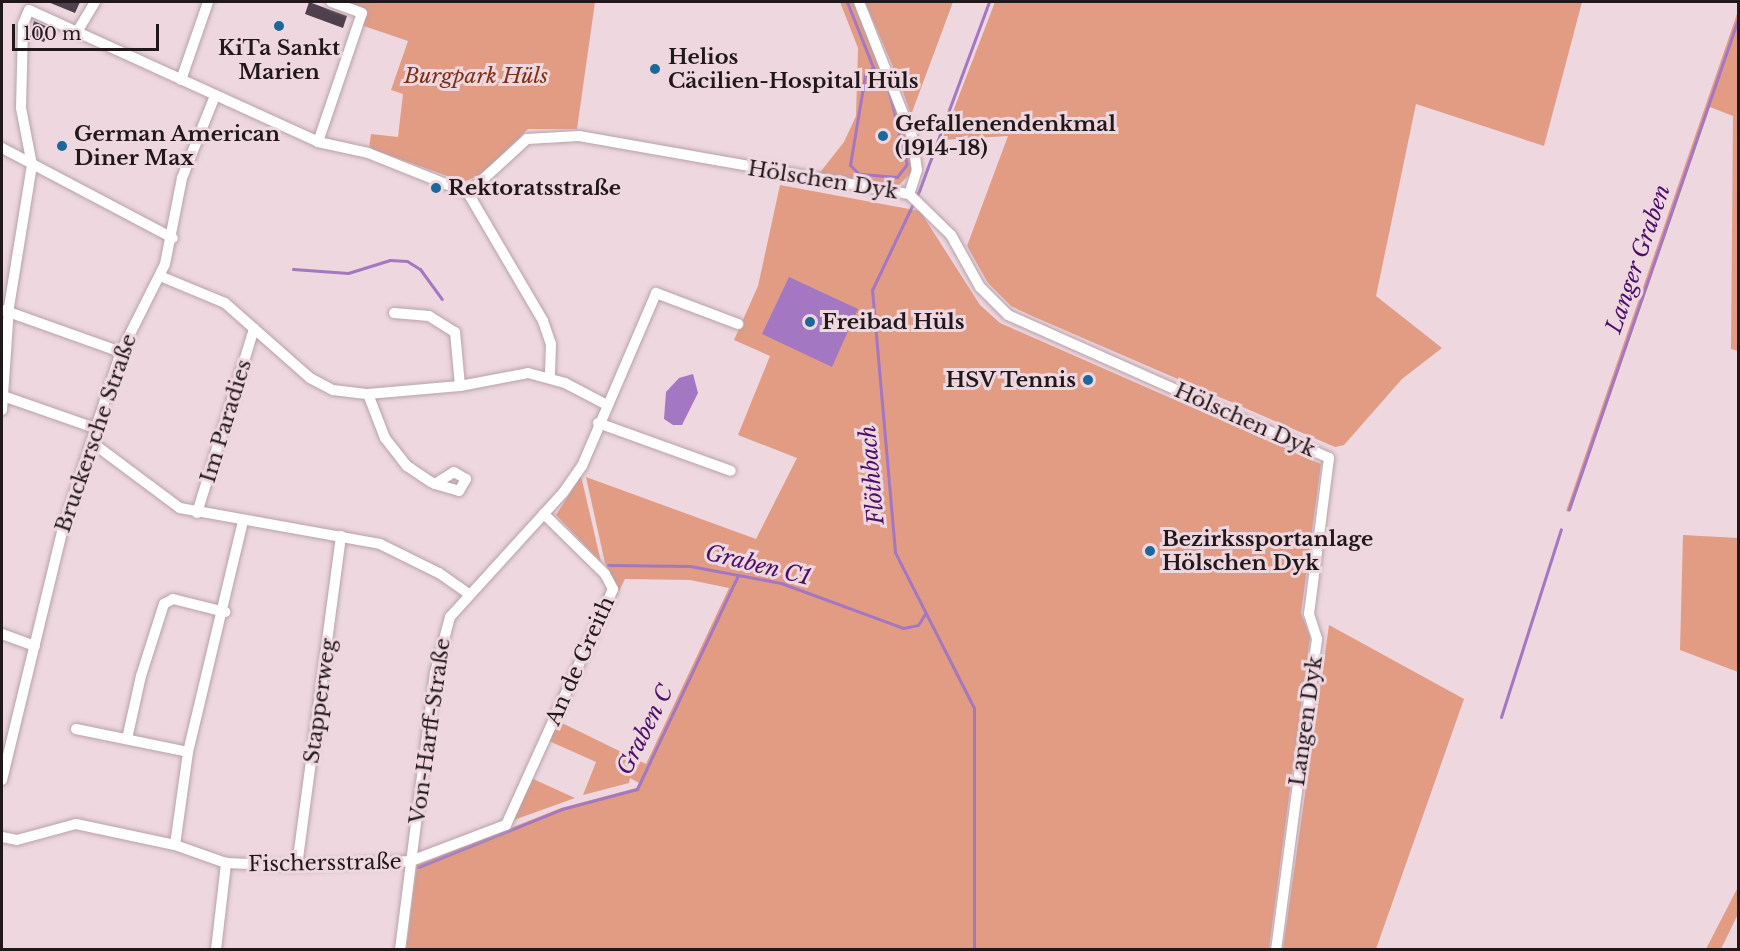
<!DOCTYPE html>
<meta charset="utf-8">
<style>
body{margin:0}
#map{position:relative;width:1740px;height:951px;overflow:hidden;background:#eed7df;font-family:"Libre Baskerville",serif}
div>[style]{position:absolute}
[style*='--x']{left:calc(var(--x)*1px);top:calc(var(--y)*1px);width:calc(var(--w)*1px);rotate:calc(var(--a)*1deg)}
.green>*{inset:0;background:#e29c84}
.water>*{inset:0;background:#a377c2}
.stream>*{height:3px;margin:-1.5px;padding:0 1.5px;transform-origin:1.5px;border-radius:1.5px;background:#a377c2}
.building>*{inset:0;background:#4e404c}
.roads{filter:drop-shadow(0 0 2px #b8a2aa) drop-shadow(0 0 2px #b8a2aa)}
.minor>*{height:10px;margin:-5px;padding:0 5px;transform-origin:5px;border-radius:5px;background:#fff}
.dots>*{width:16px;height:16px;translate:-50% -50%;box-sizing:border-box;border:3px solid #eed7df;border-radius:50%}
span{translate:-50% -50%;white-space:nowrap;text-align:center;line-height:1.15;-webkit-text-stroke:6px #eed7df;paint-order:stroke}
.poi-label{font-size:21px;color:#20181b;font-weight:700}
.left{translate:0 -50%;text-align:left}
.right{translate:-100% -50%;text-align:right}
.park-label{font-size:21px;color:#803012;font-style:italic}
.street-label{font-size:21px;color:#20181b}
.water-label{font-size:22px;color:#4b0e6a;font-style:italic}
.frame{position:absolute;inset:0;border:3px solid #20181b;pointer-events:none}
.scale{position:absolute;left:12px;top:24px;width:147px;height:27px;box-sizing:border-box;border:3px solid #20181b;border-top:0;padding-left:8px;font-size:18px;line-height:21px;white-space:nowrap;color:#20181b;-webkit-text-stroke:4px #eed7df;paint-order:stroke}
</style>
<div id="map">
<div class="green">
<div style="clip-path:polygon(341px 2px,595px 2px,577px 129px,528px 129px,484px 173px,464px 182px,369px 148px,371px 134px,398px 137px,403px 94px,391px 90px,408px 41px,361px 25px,366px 10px)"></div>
<div style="clip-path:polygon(840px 2px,854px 2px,903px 125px,912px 172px,899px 185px,818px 175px,844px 142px,856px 116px,858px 48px)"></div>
<div style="clip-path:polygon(865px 2px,953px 2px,911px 115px,900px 83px)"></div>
<div style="clip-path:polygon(995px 2px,1582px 2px,1544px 146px,1416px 104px,1376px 296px,1442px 348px,1402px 379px,1344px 445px,1335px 447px,1032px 316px,1011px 306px,988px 283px,967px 246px,1008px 136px,942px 140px)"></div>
<div style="clip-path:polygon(1738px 11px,1738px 351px,1731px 349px,1733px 116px,1710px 107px,1570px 512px,1566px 511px)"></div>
<div style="clip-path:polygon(780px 185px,920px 211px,980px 305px,1000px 323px,1321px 464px,1301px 613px,1310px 637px,1269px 949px,406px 950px,417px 865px,561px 808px,636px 788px,639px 783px,630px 778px,629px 783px,583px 795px,596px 762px,549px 741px,558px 721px,646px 764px,729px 588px,690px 580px,625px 579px,619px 591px,605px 563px,586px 477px,756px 539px,797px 458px,738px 435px,770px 356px,734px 340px,758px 286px)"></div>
<div style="clip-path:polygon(581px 476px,601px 562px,556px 515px)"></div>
<div style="clip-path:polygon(1683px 535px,1738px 538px,1738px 672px,1680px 650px)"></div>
<div style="clip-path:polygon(1329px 625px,1464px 699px,1376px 949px,1283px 949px)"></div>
<div style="clip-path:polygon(531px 778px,575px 798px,511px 821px)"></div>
<div style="clip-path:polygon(1738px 887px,1738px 914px,1721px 949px,1706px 949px)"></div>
</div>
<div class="water">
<div style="clip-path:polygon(789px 277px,858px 309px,832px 367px,762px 334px)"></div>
<div style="clip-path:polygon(693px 374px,698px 393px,682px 425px,673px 425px,664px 419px,666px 392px,679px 378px)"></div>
</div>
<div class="stream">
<div style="--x:847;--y:2;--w:70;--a:68.2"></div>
<div style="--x:873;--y:67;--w:30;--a:57"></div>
<div style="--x:889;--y:92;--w:74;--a:76"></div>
<div style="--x:907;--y:164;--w:16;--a:128"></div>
<div style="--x:897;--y:177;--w:38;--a:-175"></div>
<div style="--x:859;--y:174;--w:13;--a:-135"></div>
<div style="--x:850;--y:165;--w:91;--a:-80.5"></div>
<div style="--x:865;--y:75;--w:11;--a:-45"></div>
<div style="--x:293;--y:269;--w:55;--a:4.2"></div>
<div style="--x:348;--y:273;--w:44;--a:-17.2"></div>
<div style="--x:390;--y:260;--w:17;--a:3"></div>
<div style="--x:407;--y:261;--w:15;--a:32"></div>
<div style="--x:420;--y:269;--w:37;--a:54"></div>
<div style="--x:1569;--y:509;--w:518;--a:-70.97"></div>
<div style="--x:608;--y:565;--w:82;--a:0.7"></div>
<div style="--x:690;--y:566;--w:93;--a:10.6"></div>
<div style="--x:781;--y:583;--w:130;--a:20.2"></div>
<div style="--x:903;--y:628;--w:15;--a:-11"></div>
<div style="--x:918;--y:625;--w:13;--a:-58"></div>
<div style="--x:1501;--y:717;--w:197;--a:-72.3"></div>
<div style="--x:418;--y:867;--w:155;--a:-21.9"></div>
<div style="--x:562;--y:809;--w:78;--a:-14.9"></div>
<div style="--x:637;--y:789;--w:237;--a:-64.7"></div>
<div style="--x:974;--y:950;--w:242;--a:-90"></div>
<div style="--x:974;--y:708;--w:175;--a:-116.9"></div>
<div style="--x:895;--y:552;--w:263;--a:-95"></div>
<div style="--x:872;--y:290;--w:110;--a:-64.6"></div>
<div style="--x:919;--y:191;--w:202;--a:-69.7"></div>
</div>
<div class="building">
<div style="clip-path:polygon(48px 2px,80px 2px,75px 13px)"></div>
<div style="clip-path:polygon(309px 2px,347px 16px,343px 28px,305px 14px)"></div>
<div style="clip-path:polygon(34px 21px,50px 28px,44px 42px,30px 37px)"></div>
</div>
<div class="roads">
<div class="minor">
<div style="--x:859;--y:2;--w:147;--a:68.5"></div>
<div style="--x:913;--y:139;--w:31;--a:83"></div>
<div style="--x:917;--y:170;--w:25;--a:108"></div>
<div style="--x:77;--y:32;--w:35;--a:-59"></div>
<div style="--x:181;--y:80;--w:83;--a:-70.9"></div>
<div style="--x:318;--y:142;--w:136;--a:-71.2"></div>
<div style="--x:362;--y:13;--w:33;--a:-160"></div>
<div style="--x:2;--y:148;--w:193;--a:27.8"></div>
<div style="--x:468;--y:193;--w:80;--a:-42.5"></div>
<div style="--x:527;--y:139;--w:52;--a:-3.3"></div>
<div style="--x:579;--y:136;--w:335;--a:10"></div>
<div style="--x:909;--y:194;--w:59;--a:44.3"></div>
<div style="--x:951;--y:235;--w:60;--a:60.9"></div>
<div style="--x:980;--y:287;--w:40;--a:45"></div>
<div style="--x:1008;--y:315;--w:351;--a:24"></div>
<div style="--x:1329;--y:458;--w:157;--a:97.3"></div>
<div style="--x:1309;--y:614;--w:26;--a:72"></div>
<div style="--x:1317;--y:639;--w:314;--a:97.5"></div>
<div style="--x:160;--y:276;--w:70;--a:22.6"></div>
<div style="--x:225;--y:303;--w:113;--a:41.4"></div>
<div style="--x:310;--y:378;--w:26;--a:28"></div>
<div style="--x:333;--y:390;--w:35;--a:7"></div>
<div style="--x:368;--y:394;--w:92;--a:-5"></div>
<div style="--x:460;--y:386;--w:69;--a:-10.8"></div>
<div style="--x:528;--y:373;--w:38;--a:15"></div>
<div style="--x:565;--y:383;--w:45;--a:27.7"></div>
<div style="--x:3;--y:310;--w:125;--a:19.6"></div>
<div style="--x:394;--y:313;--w:35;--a:5"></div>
<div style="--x:429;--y:316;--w:31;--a:32"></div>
<div style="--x:455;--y:332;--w:54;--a:84.7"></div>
<div style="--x:368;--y:394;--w:47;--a:68.9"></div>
<div style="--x:385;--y:438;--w:36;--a:52"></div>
<div style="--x:407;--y:466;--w:29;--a:34"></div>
<div style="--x:431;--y:482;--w:4;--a:27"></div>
<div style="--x:435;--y:484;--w:25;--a:16"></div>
<div style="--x:459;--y:491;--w:14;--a:-60"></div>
<div style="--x:466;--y:479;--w:14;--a:-150"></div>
<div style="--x:454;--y:472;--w:22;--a:148"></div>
<div style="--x:6;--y:397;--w:94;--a:19.2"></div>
<div style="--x:2;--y:410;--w:103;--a:-86.1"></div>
<div style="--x:9;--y:307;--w:144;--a:-80.8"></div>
<div style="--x:32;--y:165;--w:58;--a:-100.9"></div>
<div style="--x:21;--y:108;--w:84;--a:-88.6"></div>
<div style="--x:23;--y:24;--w:15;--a:-67"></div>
<div style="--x:29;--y:10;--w:318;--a:24.5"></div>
<div style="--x:318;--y:142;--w:51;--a:12.4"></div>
<div style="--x:368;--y:153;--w:108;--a:21.8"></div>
<div style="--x:468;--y:193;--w:148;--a:59.6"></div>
<div style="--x:543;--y:321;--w:24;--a:71"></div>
<div style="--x:551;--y:344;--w:33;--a:92"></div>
<div style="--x:598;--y:423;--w:141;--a:19.8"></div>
<div style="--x:94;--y:444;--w:107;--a:36.7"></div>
<div style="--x:180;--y:508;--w:203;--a:10.2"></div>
<div style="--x:380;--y:544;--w:66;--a:26.2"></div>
<div style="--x:439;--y:573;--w:37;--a:35"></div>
<div style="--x:197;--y:513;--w:193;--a:-72.8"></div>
<div style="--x:2;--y:634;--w:35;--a:20"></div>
<div style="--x:76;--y:729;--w:114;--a:11.6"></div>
<div style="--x:127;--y:739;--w:65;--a:-77.5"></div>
<div style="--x:141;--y:676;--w:76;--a:-72.3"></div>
<div style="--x:164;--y:604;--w:10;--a:-29"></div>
<div style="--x:173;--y:599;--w:54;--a:14"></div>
<div style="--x:2;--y:780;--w:259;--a:-76.4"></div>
<div style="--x:63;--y:528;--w:185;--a:-71.8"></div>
<div style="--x:121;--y:352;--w:98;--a:-63.4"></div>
<div style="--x:165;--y:264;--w:88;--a:-78.8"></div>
<div style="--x:182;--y:178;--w:88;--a:-68.1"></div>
<div style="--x:2;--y:837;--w:15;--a:11"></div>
<div style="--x:17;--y:840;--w:61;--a:-15.2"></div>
<div style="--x:76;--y:824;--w:101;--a:12"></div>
<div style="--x:175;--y:845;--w:54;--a:19.4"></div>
<div style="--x:226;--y:863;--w:71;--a:2.4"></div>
<div style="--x:297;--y:866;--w:114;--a:-2.5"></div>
<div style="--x:411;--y:861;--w:102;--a:-20.8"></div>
<div style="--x:506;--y:825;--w:259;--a:-65.6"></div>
<div style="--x:613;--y:589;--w:17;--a:-118"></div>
<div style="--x:605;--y:574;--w:86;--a:-135.5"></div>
<div style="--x:175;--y:845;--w:94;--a:-82"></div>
<div style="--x:188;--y:752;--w:236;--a:-76.6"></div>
<div style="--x:297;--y:866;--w:333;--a:-82.4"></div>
<div style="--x:216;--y:950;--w:88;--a:-83.4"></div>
<div style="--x:400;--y:950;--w:279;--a:-82.8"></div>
<div style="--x:435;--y:673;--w:58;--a:-75"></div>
<div style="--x:450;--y:617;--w:168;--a:-47.7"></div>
<div style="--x:563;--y:493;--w:33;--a:-55"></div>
<div style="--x:582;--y:466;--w:188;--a:-66.8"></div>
<div style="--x:656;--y:293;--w:88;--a:20.7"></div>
</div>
</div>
<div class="dots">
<div style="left:279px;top:26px;background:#1b689a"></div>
<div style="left:655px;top:69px;background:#1b689a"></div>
<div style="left:883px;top:136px;background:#1b689a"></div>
<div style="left:62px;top:146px;background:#1b689a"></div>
<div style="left:436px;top:188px;background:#1b689a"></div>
<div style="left:810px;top:322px;background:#1b689a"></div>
<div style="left:1088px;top:380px;background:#1b689a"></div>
<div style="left:1150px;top:551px;background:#1b689a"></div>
</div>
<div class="poi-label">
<span style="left:279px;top:60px">KiTa Sankt<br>Marien</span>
<span class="left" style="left:668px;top:69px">Helios<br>Cäcilien-Hospital Hüls</span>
<span class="left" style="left:895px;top:136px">Gefallenendenkmal<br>(1914-18)</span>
<span class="left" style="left:74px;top:146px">German American<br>Diner Max</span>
<span class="left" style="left:448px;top:188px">Rektoratsstraße</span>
<span class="left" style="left:822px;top:322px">Freibad Hüls</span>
<span class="right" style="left:1076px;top:380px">HSV Tennis</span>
<span class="left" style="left:1162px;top:551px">Bezirkssportanlage<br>Hölschen Dyk</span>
</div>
<div class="park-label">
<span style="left:476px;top:76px">Burgpark Hüls</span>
</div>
<div class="street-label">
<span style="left:823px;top:180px;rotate:9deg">Hölschen Dyk</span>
<span style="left:1245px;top:420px;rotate:24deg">Hölschen Dyk</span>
<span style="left:226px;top:421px;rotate:-73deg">Im Paradies</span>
<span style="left:96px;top:433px;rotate:-71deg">Bruckersche Straße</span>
<span style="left:580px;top:661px;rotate:-66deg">An de Greith</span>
<span style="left:320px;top:701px;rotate:-82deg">Stapperweg</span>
<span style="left:1306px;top:721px;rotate:-82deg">Langen Dyk</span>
<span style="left:430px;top:731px;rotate:-82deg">Von-Harff-Straße</span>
<span style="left:325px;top:863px;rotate:-1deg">Fischersstraße</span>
</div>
<div class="water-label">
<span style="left:1638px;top:259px;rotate:-71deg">Langer Graben</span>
<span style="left:872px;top:475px;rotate:-95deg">Flöthbach</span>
<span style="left:758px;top:565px;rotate:14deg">Graben C1</span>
<span style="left:645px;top:730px;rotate:-63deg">Graben C</span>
</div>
<div class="frame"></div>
<div class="scale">100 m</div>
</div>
